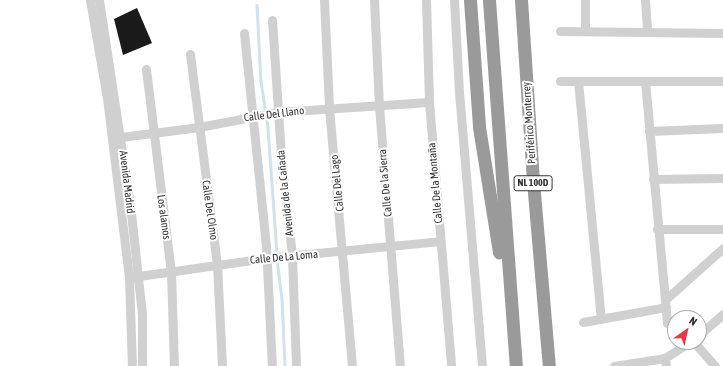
<!DOCTYPE html>
<meta charset="utf-8">
<style>
body{margin:0}
#map{position:relative;width:723px;height:366px;overflow:hidden;background:#fff;font-family:"Asap Condensed",sans-serif}
div>[style]{position:absolute}
[style*='--x']{left:calc(var(--x)*1px);top:calc(var(--y)*1px);width:calc(var(--w)*1px);rotate:calc(var(--a)*1deg)}
.stream>*{height:2.5px;margin:-1.25px;padding:0 1.25px;transform-origin:1.25px;border-radius:1.25px;background:#cfe2ee}
.building>*{inset:0;background:#1a1a1a}
.minor>*{height:9px;margin:-4.5px;padding:0 4.5px;transform-origin:4.5px;border-radius:4.5px;background:#d0d0d0}
.highway>*{height:13px;margin:-6.5px;padding:0 6.5px;transform-origin:6.5px;border-radius:6.5px;background:#9a9a9a}
span{translate:-50% -50%;white-space:nowrap;text-align:center;line-height:1.15;-webkit-text-stroke:4px #fff;paint-order:stroke}
.shield-label span{padding:1px 3px;background:#fff;border:1px solid;border-radius:3px;-webkit-text-stroke-width:0}
.shield-label{font-size:10px;color:#333;font-weight:700}
.street-label{font-size:11px;color:#333}
.north{position:absolute;left:667px;top:310px;width:40px;height:40px;box-sizing:border-box;background:#fff;border:1px solid #adadad;border-radius:50%;rotate:34deg;font-size:11px;font-weight:700;line-height:16px;text-align:center;color:#333}
.north::after{content:'';display:block;margin:auto;width:14px;height:18px;background:#e63946;clip-path:polygon(50% 0,100% 100%,50% 72%,0 100%)}
</style>
<div id="map">
<div class="stream">
<div style="--x:257;--y:5;--w:76;--a:87"></div>
<div style="--x:261;--y:81;--w:48;--a:81.5"></div>
<div style="--x:268;--y:128;--w:126;--a:85.9"></div>
<div style="--x:277;--y:259;--w:40;--a:82.9"></div>
<div style="--x:282;--y:299;--w:67;--a:87.4"></div>
</div>
<div class="building">
<div style="clip-path:polygon(137px 8px,152px 43px,123px 55px,114px 19px)"></div>
</div>
<div class="minor">
<div style="--x:90;--y:0;--w:99;--a:80.2"></div>
<div style="--x:107;--y:98;--w:180;--a:83"></div>
<div style="--x:129;--y:277;--w:89;--a:88.1"></div>
<div style="--x:99;--y:0;--w:206;--a:81.4"></div>
<div style="--x:130;--y:204;--w:111;--a:83.8"></div>
<div style="--x:142;--y:314;--w:52;--a:90"></div>
<div style="--x:324;--y:0;--w:108;--a:87.3"></div>
<div style="--x:329;--y:108;--w:259;--a:84.9"></div>
<div style="--x:374;--y:0;--w:106;--a:87.3"></div>
<div style="--x:379;--y:106;--w:261;--a:85.4"></div>
<div style="--x:426;--y:0;--w:102;--a:88.3"></div>
<div style="--x:429;--y:102;--w:265;--a:85.2"></div>
<div style="--x:454;--y:0;--w:92;--a:86.9"></div>
<div style="--x:459;--y:92;--w:275;--a:85.2"></div>
<div style="--x:645;--y:0;--w:32;--a:86"></div>
<div style="--x:272;--y:20;--w:134;--a:86.2"></div>
<div style="--x:281;--y:154;--w:103;--a:83.8"></div>
<div style="--x:292;--y:256;--w:110;--a:87.9"></div>
<div style="--x:560;--y:31;--w:163;--a:0.7"></div>
<div style="--x:585;--y:31;--w:31;--a:-90"></div>
<div style="--x:244;--y:33;--w:213;--a:84.1"></div>
<div style="--x:266;--y:245;--w:121;--a:87.2"></div>
<div style="--x:190;--y:54;--w:212;--a:82.7"></div>
<div style="--x:217;--y:264;--w:102;--a:87.2"></div>
<div style="--x:146;--y:69;--w:205;--a:83"></div>
<div style="--x:171;--y:272;--w:94;--a:88.2"></div>
<div style="--x:560;--y:81;--w:163;--a:0"></div>
<div style="--x:578;--y:81;--w:239;--a:84.5"></div>
<div style="--x:645;--y:81;--w:243;--a:84.8"></div>
<div style="--x:649;--y:131;--w:74;--a:-2.3"></div>
<div style="--x:121;--y:137;--w:79;--a:-7.3"></div>
<div style="--x:199;--y:127;--w:80;--a:-10.8"></div>
<div style="--x:278;--y:112;--w:151;--a:-3.8"></div>
<div style="--x:653;--y:179;--w:70;--a:-0.8"></div>
<div style="--x:657;--y:229;--w:66;--a:0"></div>
<div style="--x:132;--y:277;--w:134;--a:-8.1"></div>
<div style="--x:265;--y:258;--w:176;--a:-5.5"></div>
<div style="--x:666;--y:299;--w:76;--a:-41.8"></div>
<div style="--x:583;--y:322;--w:84;--a:-10.2"></div>
<div style="--x:699;--y:335;--w:32;--a:-41"></div>
<div style="--x:694;--y:342;--w:32;--a:49"></div>
<div style="--x:614;--y:366;--w:52;--a:-8.9"></div>
<div style="--x:666;--y:366;--w:8;--a:-97"></div>
<div style="--x:665;--y:358;--w:30;--a:-33"></div>
</div>
<div class="highway">
<div style="--x:470;--y:0;--w:127;--a:85.9"></div>
<div style="--x:479;--y:127;--w:127;--a:80.9"></div>
<div style="--x:489;--y:0;--w:367;--a:85.8"></div>
<div style="--x:521;--y:0;--w:181;--a:86.2"></div>
<div style="--x:533;--y:181;--w:186;--a:85.1"></div>
</div>
<div class="shield-label">
<span style="left:533px;top:183px">NL 100D</span>
</div>
<div class="street-label">
<span style="left:274px;top:114px;rotate:-7deg">Calle Del Llano</span>
<span style="left:529px;top:123px;rotate:-94deg">Periférico Monterrey</span>
<span style="left:127px;top:182px;rotate:83deg">Avenida Madrid</span>
<span style="left:337px;top:183px;rotate:-96deg">Calle Del Lago</span>
<span style="left:385px;top:183px;rotate:-95deg">Calle De la Sierra</span>
<span style="left:435px;top:183px;rotate:-95deg">Calle De la Montaña</span>
<span style="left:285px;top:193px;rotate:-96deg">Avenida de la Cañada</span>
<span style="left:210px;top:210px;rotate:82deg">Calle Del Olmo</span>
<span style="left:164px;top:217px;rotate:82deg">Los alamos</span>
<span style="left:284px;top:257px;rotate:-5deg">Calle De La Loma</span>
</div>
<div class="north">N</div>
</div>
